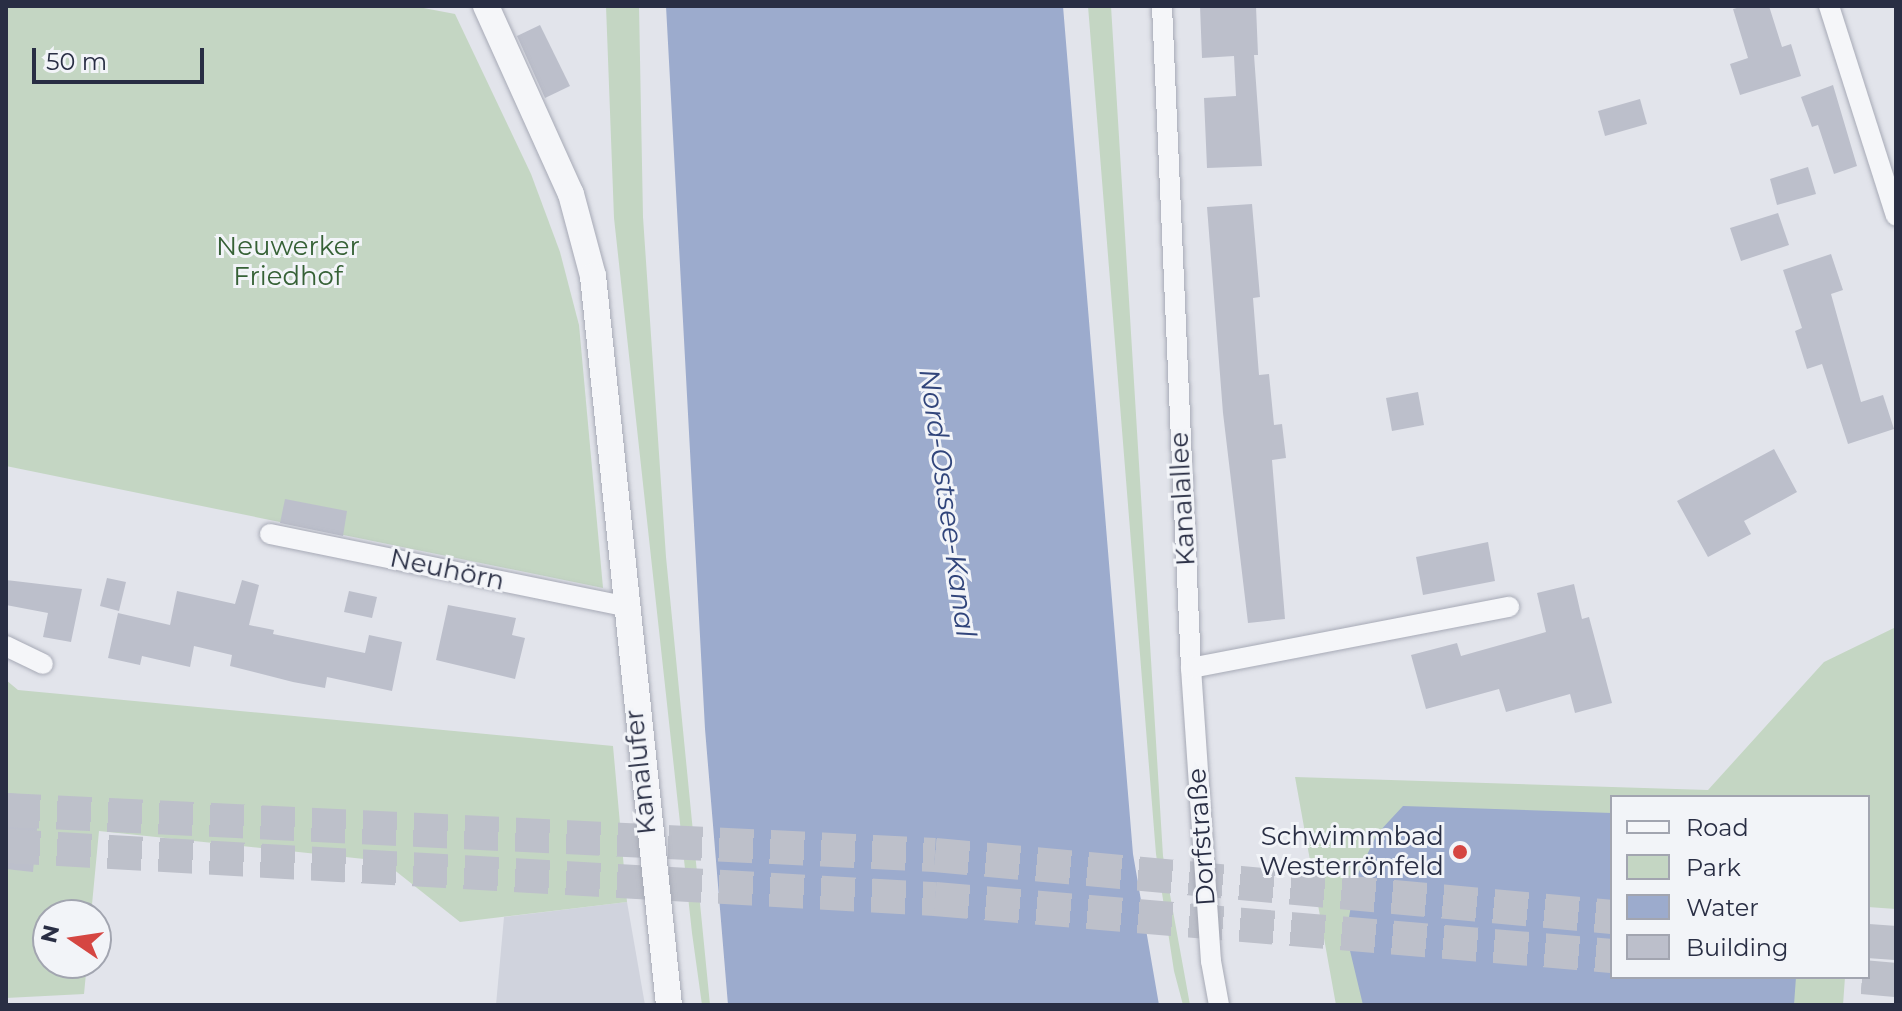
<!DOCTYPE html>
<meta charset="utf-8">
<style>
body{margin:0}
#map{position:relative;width:1902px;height:1011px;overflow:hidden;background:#e2e4eb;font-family:Montserrat,sans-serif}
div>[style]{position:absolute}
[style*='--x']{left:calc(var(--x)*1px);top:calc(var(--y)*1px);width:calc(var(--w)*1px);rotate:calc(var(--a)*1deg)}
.built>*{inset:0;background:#d0d3dd}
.green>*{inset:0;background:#c4d6c3}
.water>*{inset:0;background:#9cabcd}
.building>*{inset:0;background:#bcbfcb}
.trunk-tunnel>*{height:34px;margin-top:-17px;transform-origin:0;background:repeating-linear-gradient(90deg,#bdc0ca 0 34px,transparent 0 51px)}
.roads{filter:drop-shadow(0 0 2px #a7aab6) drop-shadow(0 0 2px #a7aab6)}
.minor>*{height:20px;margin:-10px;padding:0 10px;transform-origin:10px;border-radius:10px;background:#f5f6f9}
.tertiary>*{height:26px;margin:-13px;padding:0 13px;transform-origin:13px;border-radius:13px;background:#f5f6f9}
.dots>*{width:22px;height:22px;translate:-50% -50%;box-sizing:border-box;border:4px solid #f2f4f8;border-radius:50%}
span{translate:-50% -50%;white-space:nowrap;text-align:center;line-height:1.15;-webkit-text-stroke:6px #f2f4f8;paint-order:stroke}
.park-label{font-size:26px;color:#366136}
.street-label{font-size:26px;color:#292e44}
.poi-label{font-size:26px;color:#292e44}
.right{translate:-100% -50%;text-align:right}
.water-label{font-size:28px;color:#31457b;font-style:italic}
.frame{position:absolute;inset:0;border:8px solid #292e44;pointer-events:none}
.legend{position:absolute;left:1610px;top:795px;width:260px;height:184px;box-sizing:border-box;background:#f2f4f8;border:2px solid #a2a5b0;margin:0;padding:10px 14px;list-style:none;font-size:24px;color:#292e44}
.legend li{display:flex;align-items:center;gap:16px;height:40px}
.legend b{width:40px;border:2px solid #a2a5b0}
.north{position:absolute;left:32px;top:899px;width:80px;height:80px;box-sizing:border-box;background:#f2f4f8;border:2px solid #a2a5b0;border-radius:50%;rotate:283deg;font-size:22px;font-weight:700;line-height:32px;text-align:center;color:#292e44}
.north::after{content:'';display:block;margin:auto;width:28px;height:36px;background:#d54642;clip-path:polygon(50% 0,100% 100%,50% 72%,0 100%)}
.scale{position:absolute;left:32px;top:48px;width:172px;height:36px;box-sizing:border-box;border:4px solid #292e44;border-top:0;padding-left:10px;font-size:24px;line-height:28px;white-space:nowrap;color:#292e44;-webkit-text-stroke:6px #f2f4f8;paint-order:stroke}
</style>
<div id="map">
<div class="built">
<div style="clip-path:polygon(627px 902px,645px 1005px,496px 1005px,504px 917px)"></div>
</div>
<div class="green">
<div style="clip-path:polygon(6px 6px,413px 6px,455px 14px,531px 174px,560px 252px,579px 325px,603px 588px,6px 466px)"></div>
<div style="clip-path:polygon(606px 6px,639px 6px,643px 217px,666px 557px,710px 1005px,702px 1005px,692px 933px,614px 218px)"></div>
<div style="clip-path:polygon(1088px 6px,1111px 6px,1163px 856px,1190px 1005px,1183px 1005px,1174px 971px,1156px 854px)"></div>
<div style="clip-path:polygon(1896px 627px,1896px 909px,1868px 907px,1868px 797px,1612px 797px,1612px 977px,1845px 977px,1843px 1005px,1336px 1005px,1295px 777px,1708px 790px,1824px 662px)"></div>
<div style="clip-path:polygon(6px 680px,18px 690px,613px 746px,627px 902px,460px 922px,383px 861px,99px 831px,91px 915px,48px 915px,48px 963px,87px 963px,84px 994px,6px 998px)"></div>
</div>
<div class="water">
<div style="clip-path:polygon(666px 6px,1063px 6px,1133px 854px,1159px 1005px,728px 1005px,705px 729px)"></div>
<div style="clip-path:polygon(1403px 806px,1612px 813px,1612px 977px,1796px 977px,1794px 1005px,1363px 1005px,1346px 934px,1356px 878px,1377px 834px)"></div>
</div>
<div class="building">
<div style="clip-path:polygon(1200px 6px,1256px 6px,1258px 55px,1254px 55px,1262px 166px,1207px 168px,1204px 98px,1236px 96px,1234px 56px,1202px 58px)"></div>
<div style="clip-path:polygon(1744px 6px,1769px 6px,1782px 47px,1791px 44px,1801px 76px,1740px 95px,1730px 64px,1748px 58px,1733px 9px)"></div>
<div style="clip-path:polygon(540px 25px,570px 86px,545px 98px,517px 36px)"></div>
<div style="clip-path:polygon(1833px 85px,1857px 166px,1834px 174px,1818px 125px,1812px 127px,1801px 97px)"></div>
<div style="clip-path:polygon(1640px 99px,1647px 124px,1605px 136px,1598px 111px)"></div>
<div style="clip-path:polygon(1808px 167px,1816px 194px,1777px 205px,1770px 179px)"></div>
<div style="clip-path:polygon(1252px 204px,1260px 297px,1253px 298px,1259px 375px,1269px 374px,1274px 425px,1282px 424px,1286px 458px,1272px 460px,1285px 619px,1248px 623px,1223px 413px,1207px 207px)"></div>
<div style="clip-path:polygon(1778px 213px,1789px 245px,1741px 261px,1730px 228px)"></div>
<div style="clip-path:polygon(1831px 254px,1843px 290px,1831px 294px,1861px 402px,1883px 395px,1894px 429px,1848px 444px,1822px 364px,1807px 369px,1795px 331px,1802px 328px,1783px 270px)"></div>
<div style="clip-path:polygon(1418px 392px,1424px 425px,1392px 431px,1386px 398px)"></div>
<div style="clip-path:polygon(1774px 449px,1797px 492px,1744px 521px,1751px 534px,1708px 557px,1677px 501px)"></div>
<div style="clip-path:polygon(285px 499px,347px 511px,343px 536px,280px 523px)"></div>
<div style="clip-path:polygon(1488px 542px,1495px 581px,1423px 595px,1416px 557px)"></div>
<div style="clip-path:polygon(107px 578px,126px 582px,119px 611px,100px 606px)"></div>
<div style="clip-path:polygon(6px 580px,82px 589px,71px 642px,43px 637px,48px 613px,6px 605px)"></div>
<div style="clip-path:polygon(242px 580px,259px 585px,249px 625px,274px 630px,273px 634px,365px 653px,369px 635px,402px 642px,392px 691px,327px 677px,325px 688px,293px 682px,230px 666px,232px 655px,194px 646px,190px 667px,142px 656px,140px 665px,108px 658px,118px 613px,170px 625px,177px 591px,235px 604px)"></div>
<div style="clip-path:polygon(1574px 584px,1582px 619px,1589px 617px,1612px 703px,1575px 713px,1570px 694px,1506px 712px,1499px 689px,1426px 709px,1411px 655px,1457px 643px,1461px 656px,1546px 632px,1537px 593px)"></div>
<div style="clip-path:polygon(349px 591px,377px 597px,372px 618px,344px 612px)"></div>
<div style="clip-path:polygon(448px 605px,516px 618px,512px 635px,525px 638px,515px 679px,436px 660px)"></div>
<div style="clip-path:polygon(6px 793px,40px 796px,33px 872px,6px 869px)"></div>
</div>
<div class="trunk-tunnel">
<div style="--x:6;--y:810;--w:930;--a:2.77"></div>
<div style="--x:935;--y:855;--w:680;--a:5.23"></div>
<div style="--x:6;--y:846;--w:931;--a:3.27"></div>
<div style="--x:935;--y:899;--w:679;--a:4.81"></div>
<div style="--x:1868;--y:941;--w:28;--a:4"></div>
<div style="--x:1862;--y:977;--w:34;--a:5"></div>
</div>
<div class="roads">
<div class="minor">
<div style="--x:1162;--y:6;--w:663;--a:87.49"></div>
<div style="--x:1191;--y:668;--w:294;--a:86.1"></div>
<div style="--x:1211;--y:961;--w:45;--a:79.7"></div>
<div style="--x:1829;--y:6;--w:220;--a:72.3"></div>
<div style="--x:270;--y:534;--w:361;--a:11.5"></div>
<div style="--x:6;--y:646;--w:41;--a:25.9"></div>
<div style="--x:1191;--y:668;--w:324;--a:-10.9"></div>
</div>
<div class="tertiary">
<div style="--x:486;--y:6;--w:206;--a:65.7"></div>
<div style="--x:571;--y:194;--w:85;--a:75"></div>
<div style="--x:593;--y:276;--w:733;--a:84.05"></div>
</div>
</div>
<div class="dots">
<div style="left:1460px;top:852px;background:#d54642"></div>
</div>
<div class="park-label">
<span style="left:288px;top:262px">Neuwerker<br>Friedhof</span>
</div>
<div class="street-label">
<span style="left:1183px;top:499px;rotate:-93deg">Kanalallee</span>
<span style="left:447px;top:570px;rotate:12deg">Neuhörn</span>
<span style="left:641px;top:772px;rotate:-96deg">Kanalufer</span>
<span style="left:1202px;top:837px;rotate:-94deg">Dorfstraße</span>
</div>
<div class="poi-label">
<span class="right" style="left:1444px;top:852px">Schwimmbad<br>Westerrönfeld</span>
</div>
<div class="water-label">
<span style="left:948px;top:503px;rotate:82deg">Nord-Ostsee-Kanal</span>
</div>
<div class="frame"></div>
<ul class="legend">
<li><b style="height:10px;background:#f5f6f9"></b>Road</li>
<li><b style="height:22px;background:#c4d6c3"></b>Park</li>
<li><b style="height:22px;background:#9cabcd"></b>Water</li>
<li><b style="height:22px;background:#bcbfcb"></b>Building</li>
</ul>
<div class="north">N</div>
<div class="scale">50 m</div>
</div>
